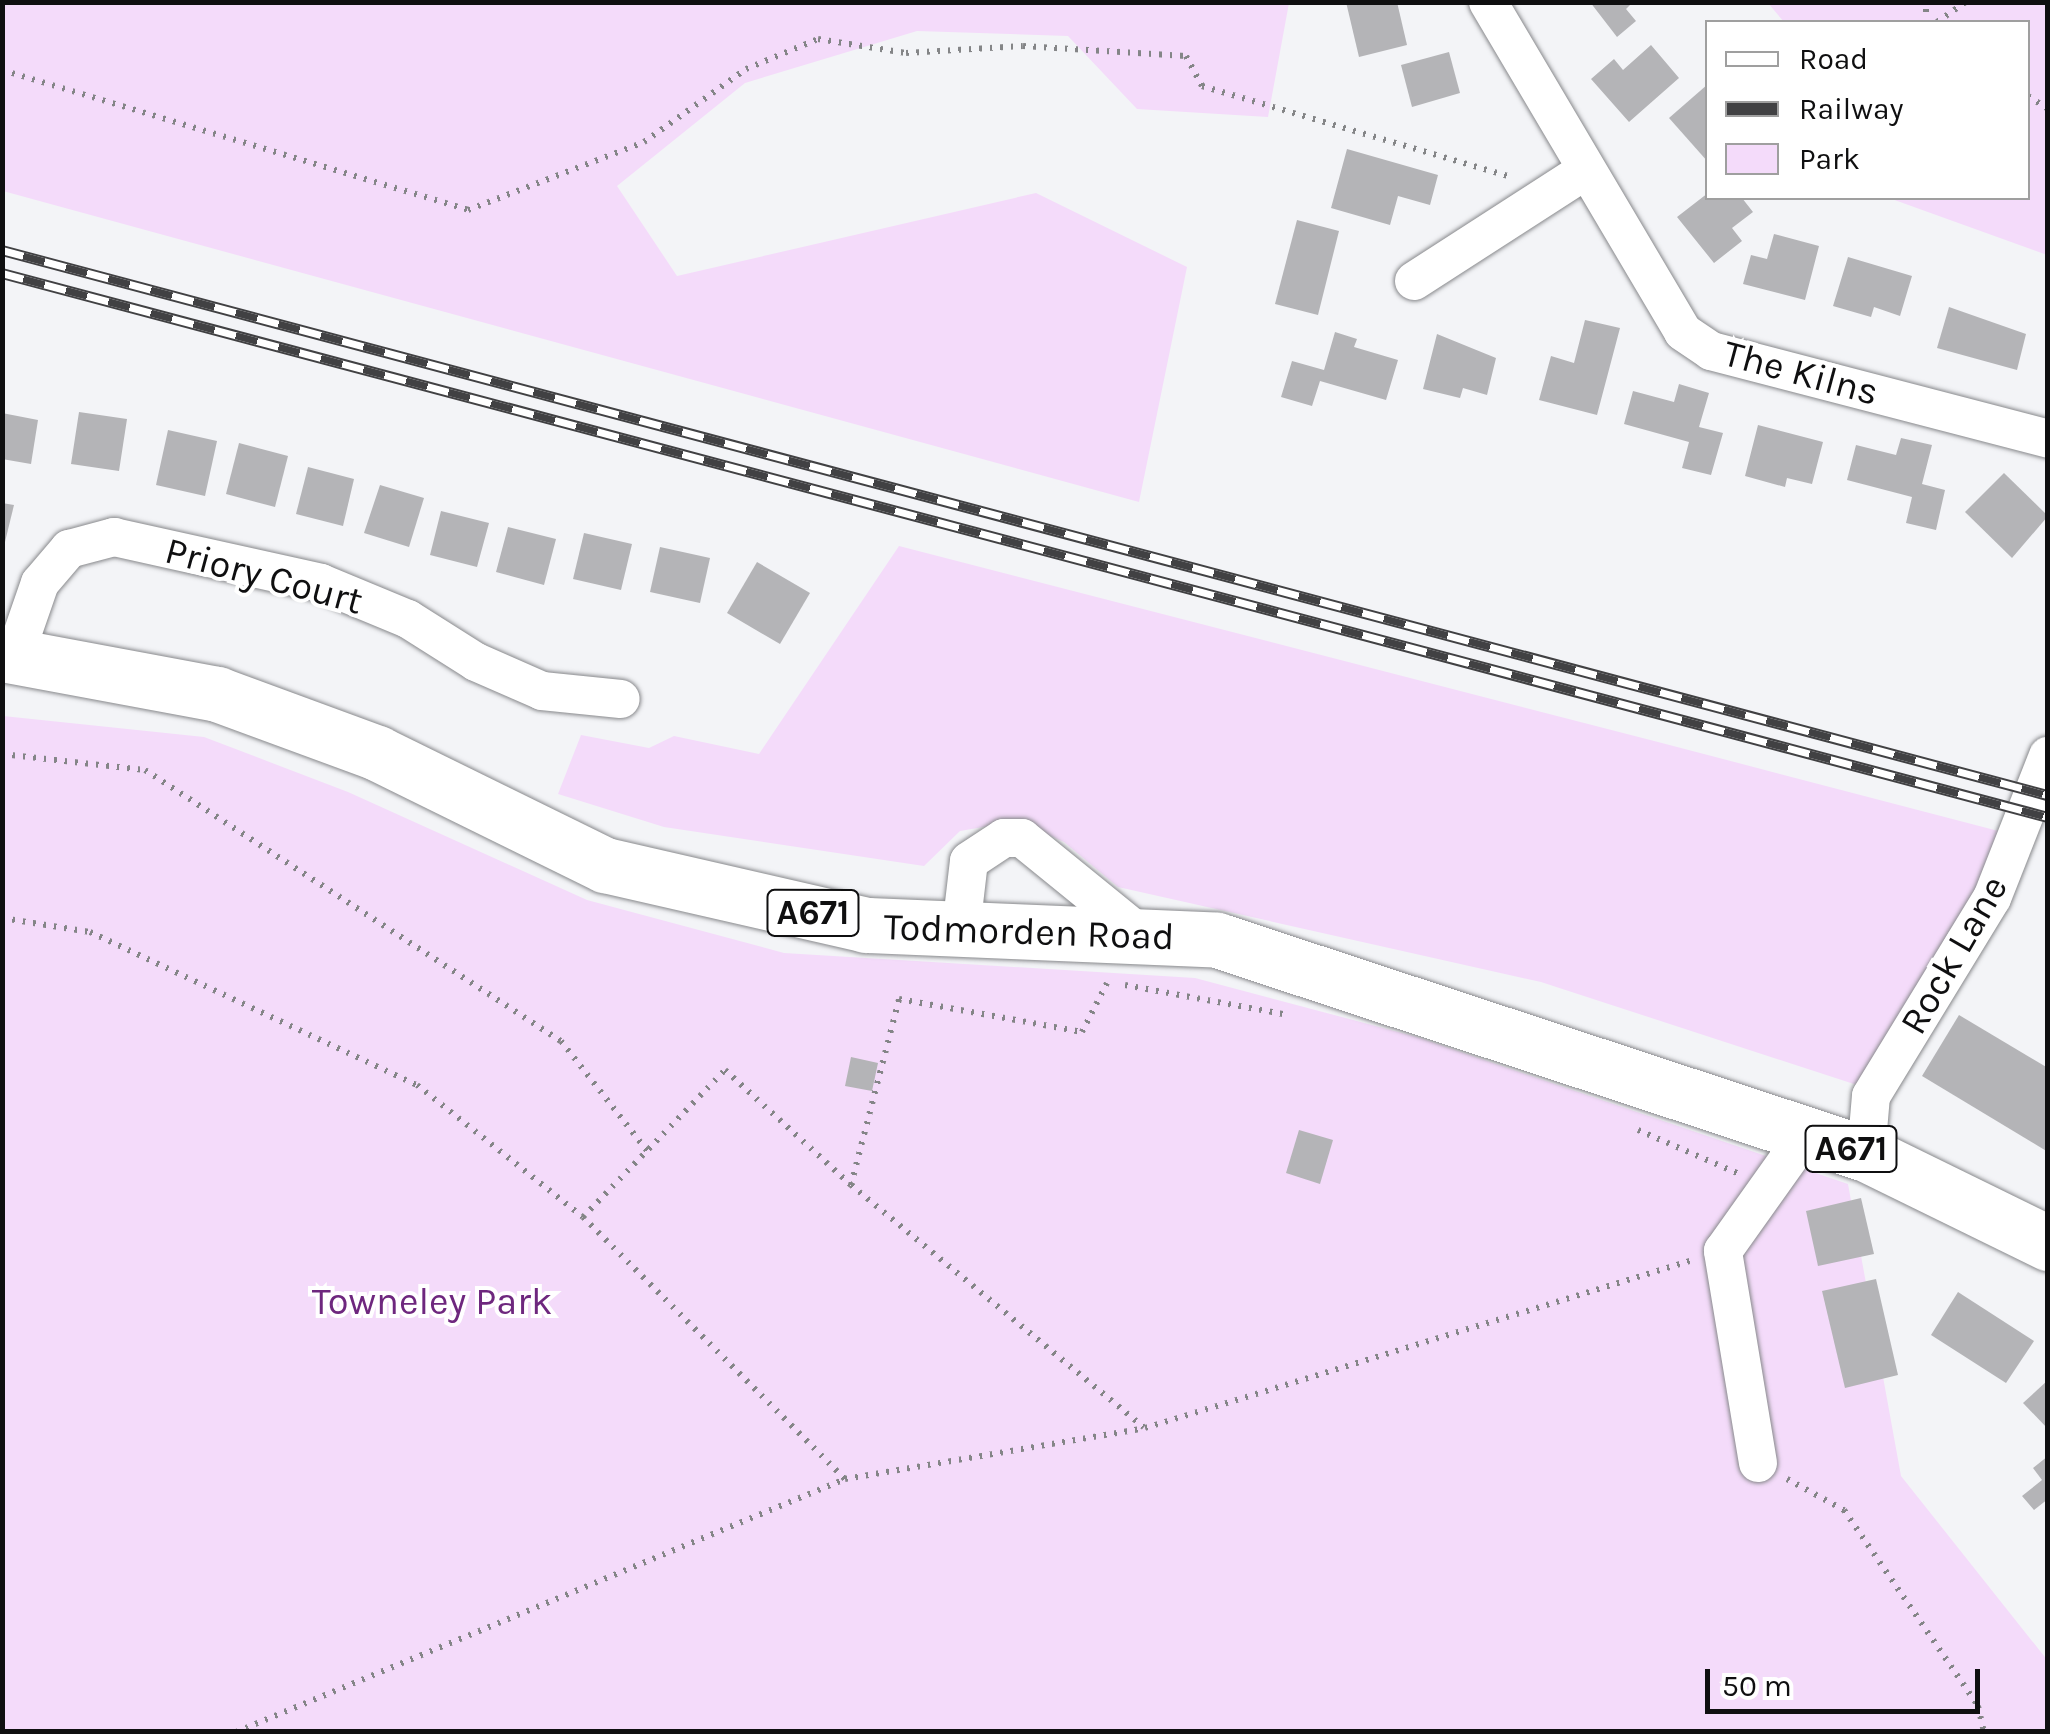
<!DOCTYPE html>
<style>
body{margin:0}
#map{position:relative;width:2050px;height:1734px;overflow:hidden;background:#f3f4f7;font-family:Karla,sans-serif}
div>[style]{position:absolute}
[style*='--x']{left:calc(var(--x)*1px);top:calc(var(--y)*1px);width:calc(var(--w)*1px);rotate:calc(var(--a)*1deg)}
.green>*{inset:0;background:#f4dbfa}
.building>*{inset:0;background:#b4b4b7}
.path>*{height:6px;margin-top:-3px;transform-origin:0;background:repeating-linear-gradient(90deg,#848587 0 2.5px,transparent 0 10.5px)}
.roads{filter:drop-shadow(0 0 2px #88898c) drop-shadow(0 0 2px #88898c)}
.minor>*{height:38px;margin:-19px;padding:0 19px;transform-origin:19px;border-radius:19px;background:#fff}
.highway>*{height:55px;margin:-27.5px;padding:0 27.5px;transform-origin:27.5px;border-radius:27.5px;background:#fff}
.rail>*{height:11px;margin-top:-5.5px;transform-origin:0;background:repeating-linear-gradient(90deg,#fff 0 22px,#414143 0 44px);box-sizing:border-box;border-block:2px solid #414143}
span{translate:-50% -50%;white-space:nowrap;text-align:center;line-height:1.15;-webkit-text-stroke:8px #fff;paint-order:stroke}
.shield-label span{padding:2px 8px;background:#fff;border:2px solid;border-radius:8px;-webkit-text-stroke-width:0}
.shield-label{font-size:35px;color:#0f0f10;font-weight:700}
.street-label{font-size:38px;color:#0f0f10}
.park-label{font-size:38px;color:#6e277e}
.frame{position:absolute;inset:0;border:5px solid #0f0f10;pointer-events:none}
.legend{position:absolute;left:1705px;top:20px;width:325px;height:180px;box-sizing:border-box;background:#fff;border:2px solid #9f9f9f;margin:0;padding:12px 18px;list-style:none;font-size:30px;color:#0f0f10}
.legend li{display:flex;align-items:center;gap:20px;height:50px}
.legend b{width:50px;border:2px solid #9f9f9f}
.scale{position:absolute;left:1705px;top:1669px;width:275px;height:45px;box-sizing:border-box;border:5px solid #0f0f10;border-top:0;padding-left:12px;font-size:30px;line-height:35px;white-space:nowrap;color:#0f0f10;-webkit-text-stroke:8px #fff;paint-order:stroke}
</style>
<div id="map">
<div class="green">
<div style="clip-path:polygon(2px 3px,3px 2px,1289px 3px,1268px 117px,1137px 109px,1068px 36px,917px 31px,745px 83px,617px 186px,677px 276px,1036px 193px,1187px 267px,1139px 502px,3px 191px)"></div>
<div style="clip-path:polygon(1768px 3px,2047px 3px,2047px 255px,1889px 198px,2028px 198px,2028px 22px,1784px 22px)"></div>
<div style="clip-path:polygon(899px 546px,1658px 742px,2006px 833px,1940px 959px,1857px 1085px,1541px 982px,1118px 887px,1064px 842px,1018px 821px,960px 831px,924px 866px,664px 827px,558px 794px,581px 735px,649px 748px,674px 736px,759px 754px)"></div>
<div style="clip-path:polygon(3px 716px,204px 737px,348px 792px,587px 900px,784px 953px,1195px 978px,1417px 1037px,1848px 1184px,1901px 1476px,2048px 1661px,2047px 1732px,3px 1732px)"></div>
</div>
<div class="building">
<div style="clip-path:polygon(1346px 2px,1397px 2px,1407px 45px,1359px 57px)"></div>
<div style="clip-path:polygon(1590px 2px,1633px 2px,1626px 9px,1636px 21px,1617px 37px)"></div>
<div style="clip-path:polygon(1651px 45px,1679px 78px,1629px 122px,1591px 79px,1614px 59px,1623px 70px)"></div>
<div style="clip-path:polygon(1449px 52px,1460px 93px,1412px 107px,1401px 65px)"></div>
<div style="clip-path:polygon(1708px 84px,1708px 162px,1669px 118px)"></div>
<div style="clip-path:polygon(1347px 149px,1438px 175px,1430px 205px,1398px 196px,1390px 225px,1331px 208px)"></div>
<div style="clip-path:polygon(1708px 193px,1742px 198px,1753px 212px,1732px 228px,1742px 241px,1714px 263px,1677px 217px)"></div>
<div style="clip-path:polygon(1297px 220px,1339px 231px,1318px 315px,1275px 304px)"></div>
<div style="clip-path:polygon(1774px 234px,1819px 246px,1805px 300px,1743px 284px,1751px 255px,1767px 259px)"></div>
<div style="clip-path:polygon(1848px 257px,1912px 276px,1900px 316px,1874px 307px,1871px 317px,1833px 306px)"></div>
<div style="clip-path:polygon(1949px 307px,2026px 334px,2017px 370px,1937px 348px)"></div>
<div style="clip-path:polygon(1585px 320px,1620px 328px,1597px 415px,1539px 400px,1551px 356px,1574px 363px)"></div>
<div style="clip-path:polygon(1335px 332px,1357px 339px,1354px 347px,1398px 360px,1386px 400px,1320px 381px,1312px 406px,1281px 397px,1292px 361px,1324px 370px)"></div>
<div style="clip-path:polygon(1437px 334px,1496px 358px,1487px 395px,1463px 388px,1460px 398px,1423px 389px)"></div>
<div style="clip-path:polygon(1679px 384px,1709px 393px,1699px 427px,1723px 433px,1711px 475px,1682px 468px,1689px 442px,1624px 424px,1633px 391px,1674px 402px)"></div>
<div style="clip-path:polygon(79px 412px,127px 419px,119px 471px,71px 464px)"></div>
<div style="clip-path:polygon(2px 413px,38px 420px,31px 464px,2px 459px)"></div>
<div style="clip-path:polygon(1758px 425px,1823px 442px,1812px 484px,1787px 478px,1785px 487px,1745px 476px)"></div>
<div style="clip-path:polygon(168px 430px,217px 441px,205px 496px,156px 485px)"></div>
<div style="clip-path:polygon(1901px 438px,1932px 445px,1922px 484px,1945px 490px,1936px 530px,1906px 523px,1912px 497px,1847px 480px,1856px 445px,1896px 455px)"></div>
<div style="clip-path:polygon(239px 443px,288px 456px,275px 507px,226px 494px)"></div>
<div style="clip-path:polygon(308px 467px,354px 479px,343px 526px,296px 514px)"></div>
<div style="clip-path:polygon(2004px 473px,2048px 516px,2012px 558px,1965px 512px)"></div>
<div style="clip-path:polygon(380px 485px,424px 498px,409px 547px,364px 533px)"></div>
<div style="clip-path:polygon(2px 503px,14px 505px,4px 546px,2px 546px)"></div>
<div style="clip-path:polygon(441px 511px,489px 523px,477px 567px,430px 555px)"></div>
<div style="clip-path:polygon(508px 527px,556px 539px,544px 585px,496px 572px)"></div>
<div style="clip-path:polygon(584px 533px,632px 544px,621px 590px,573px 579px)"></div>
<div style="clip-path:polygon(660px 547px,710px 558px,700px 603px,650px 592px)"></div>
<div style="clip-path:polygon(757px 562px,810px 593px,780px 644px,727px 613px)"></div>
<div style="clip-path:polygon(1959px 1015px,2048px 1068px,2048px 1152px,1922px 1076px)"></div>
<div style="clip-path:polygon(851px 1057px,878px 1063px,872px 1091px,845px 1086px)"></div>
<div style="clip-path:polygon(1299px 1130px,1333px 1140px,1320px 1184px,1286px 1173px)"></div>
<div style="clip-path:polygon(1861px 1198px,1874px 1254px,1818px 1266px,1806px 1211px)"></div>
<div style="clip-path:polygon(1876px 1279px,1898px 1375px,1845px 1388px,1822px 1291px)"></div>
<div style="clip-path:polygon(1958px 1292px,2034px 1341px,2006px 1383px,1931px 1335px)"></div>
<div style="clip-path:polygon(2048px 1380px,2048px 1429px,2023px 1403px)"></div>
<div style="clip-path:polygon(2048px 1456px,2048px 1499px,2034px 1510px,2022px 1496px,2042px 1480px,2033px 1468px)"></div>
</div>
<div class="path">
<div style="--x:1926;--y:22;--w:20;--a:-90"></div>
<div style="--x:1937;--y:22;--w:35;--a:-35"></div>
<div style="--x:2;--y:70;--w:487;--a:16.7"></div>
<div style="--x:468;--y:210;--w:189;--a:-21.1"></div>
<div style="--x:644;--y:142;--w:125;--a:-35.6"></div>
<div style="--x:746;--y:69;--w:78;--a:-22.6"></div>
<div style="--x:818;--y:39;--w:89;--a:9"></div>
<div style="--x:906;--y:53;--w:117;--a:-3.4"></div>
<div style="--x:1023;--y:46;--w:163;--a:3.5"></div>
<div style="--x:1186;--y:56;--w:34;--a:62"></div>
<div style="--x:1202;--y:86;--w:322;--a:16.4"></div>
<div style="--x:2028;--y:96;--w:24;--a:33"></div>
<div style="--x:2;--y:754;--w:144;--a:6.4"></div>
<div style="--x:145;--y:770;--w:496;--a:33.1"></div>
<div style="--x:561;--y:1041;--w:141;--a:51.9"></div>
<div style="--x:2;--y:918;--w:89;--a:9"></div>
<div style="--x:90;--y:932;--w:361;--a:25.1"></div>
<div style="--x:417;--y:1085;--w:212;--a:38.5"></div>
<div style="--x:583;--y:1217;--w:371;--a:45"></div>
<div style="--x:1125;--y:985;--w:167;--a:10.4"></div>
<div style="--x:1638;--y:1130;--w:108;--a:23.5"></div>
<div style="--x:851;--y:1185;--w:192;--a:-75.5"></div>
<div style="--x:899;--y:999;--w:186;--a:10.2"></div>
<div style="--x:1082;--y:1032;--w:55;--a:-63"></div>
<div style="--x:583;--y:1217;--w:204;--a:-46"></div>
<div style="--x:725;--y:1070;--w:171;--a:42.4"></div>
<div style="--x:851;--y:1185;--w:380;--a:39.6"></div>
<div style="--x:1787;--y:1479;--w:65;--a:28.5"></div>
<div style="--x:1844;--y:1510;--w:237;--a:55.6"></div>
<div style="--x:1978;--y:1706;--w:27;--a:77"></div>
<div style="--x:236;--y:1732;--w:659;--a:-22.56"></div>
<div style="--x:845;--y:1479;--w:304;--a:-9.6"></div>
<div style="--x:1145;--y:1428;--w:570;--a:-17.04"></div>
</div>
<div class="roads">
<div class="minor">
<div style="--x:1488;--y:2;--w:383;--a:59.4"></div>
<div style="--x:1683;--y:332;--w:34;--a:34"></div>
<div style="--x:1711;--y:351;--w:348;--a:14.6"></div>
<div style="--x:1414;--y:281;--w:203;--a:-32.8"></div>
<div style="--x:15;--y:655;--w:76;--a:-70.9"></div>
<div style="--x:40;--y:583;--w:45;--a:-49.5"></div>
<div style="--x:69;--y:549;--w:47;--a:-14.9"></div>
<div style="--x:114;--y:537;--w:212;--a:12.5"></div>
<div style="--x:321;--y:583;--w:94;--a:22.5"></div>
<div style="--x:408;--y:619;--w:80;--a:32.3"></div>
<div style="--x:476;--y:662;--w:72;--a:23.7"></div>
<div style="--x:542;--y:691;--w:79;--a:5.8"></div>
<div style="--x:961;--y:929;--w:68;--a:-83.3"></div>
<div style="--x:969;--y:861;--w:42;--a:-33.3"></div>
<div style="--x:1004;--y:838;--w:18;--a:0"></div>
<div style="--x:1022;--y:838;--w:157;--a:39.1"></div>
<div style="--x:1866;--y:1154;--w:58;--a:-85.1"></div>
<div style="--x:1871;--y:1096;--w:232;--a:-58.6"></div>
<div style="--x:1992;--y:898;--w:153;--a:-68.5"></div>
<div style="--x:1758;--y:1463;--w:215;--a:-99.4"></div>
<div style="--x:1723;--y:1251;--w:143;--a:-54.6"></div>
</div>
<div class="highway">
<div style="--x:2;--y:654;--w:219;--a:10.5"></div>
<div style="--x:217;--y:694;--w:171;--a:20.2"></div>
<div style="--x:377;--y:753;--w:254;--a:26.2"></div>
<div style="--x:605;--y:865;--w:268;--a:12.9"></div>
<div style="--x:866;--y:925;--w:351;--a:2.4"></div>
<div style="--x:1217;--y:940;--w:683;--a:18.25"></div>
<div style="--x:1866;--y:1154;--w:203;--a:26.1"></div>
</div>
</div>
<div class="rail">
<div style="--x:2;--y:250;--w:2117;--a:14.92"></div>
<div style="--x:2;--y:273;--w:2117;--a:14.89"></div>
</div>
<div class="shield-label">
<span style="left:813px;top:913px">A671</span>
<span style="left:1851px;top:1149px">A671</span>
</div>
<div class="street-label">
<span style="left:1801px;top:373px;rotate:15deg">The Kilns</span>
<span style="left:264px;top:576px;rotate:15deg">Priory Court</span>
<span style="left:1029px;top:932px;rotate:2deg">Todmorden Road</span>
<span style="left:1954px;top:955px;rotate:-60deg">Rock Lane</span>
</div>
<div class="park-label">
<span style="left:432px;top:1302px">Towneley Park</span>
</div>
<div class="frame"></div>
<ul class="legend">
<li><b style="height:12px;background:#fff"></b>Road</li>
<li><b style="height:12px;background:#414143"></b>Railway</li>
<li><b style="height:28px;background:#f4dbfa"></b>Park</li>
</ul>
<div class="scale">50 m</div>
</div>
